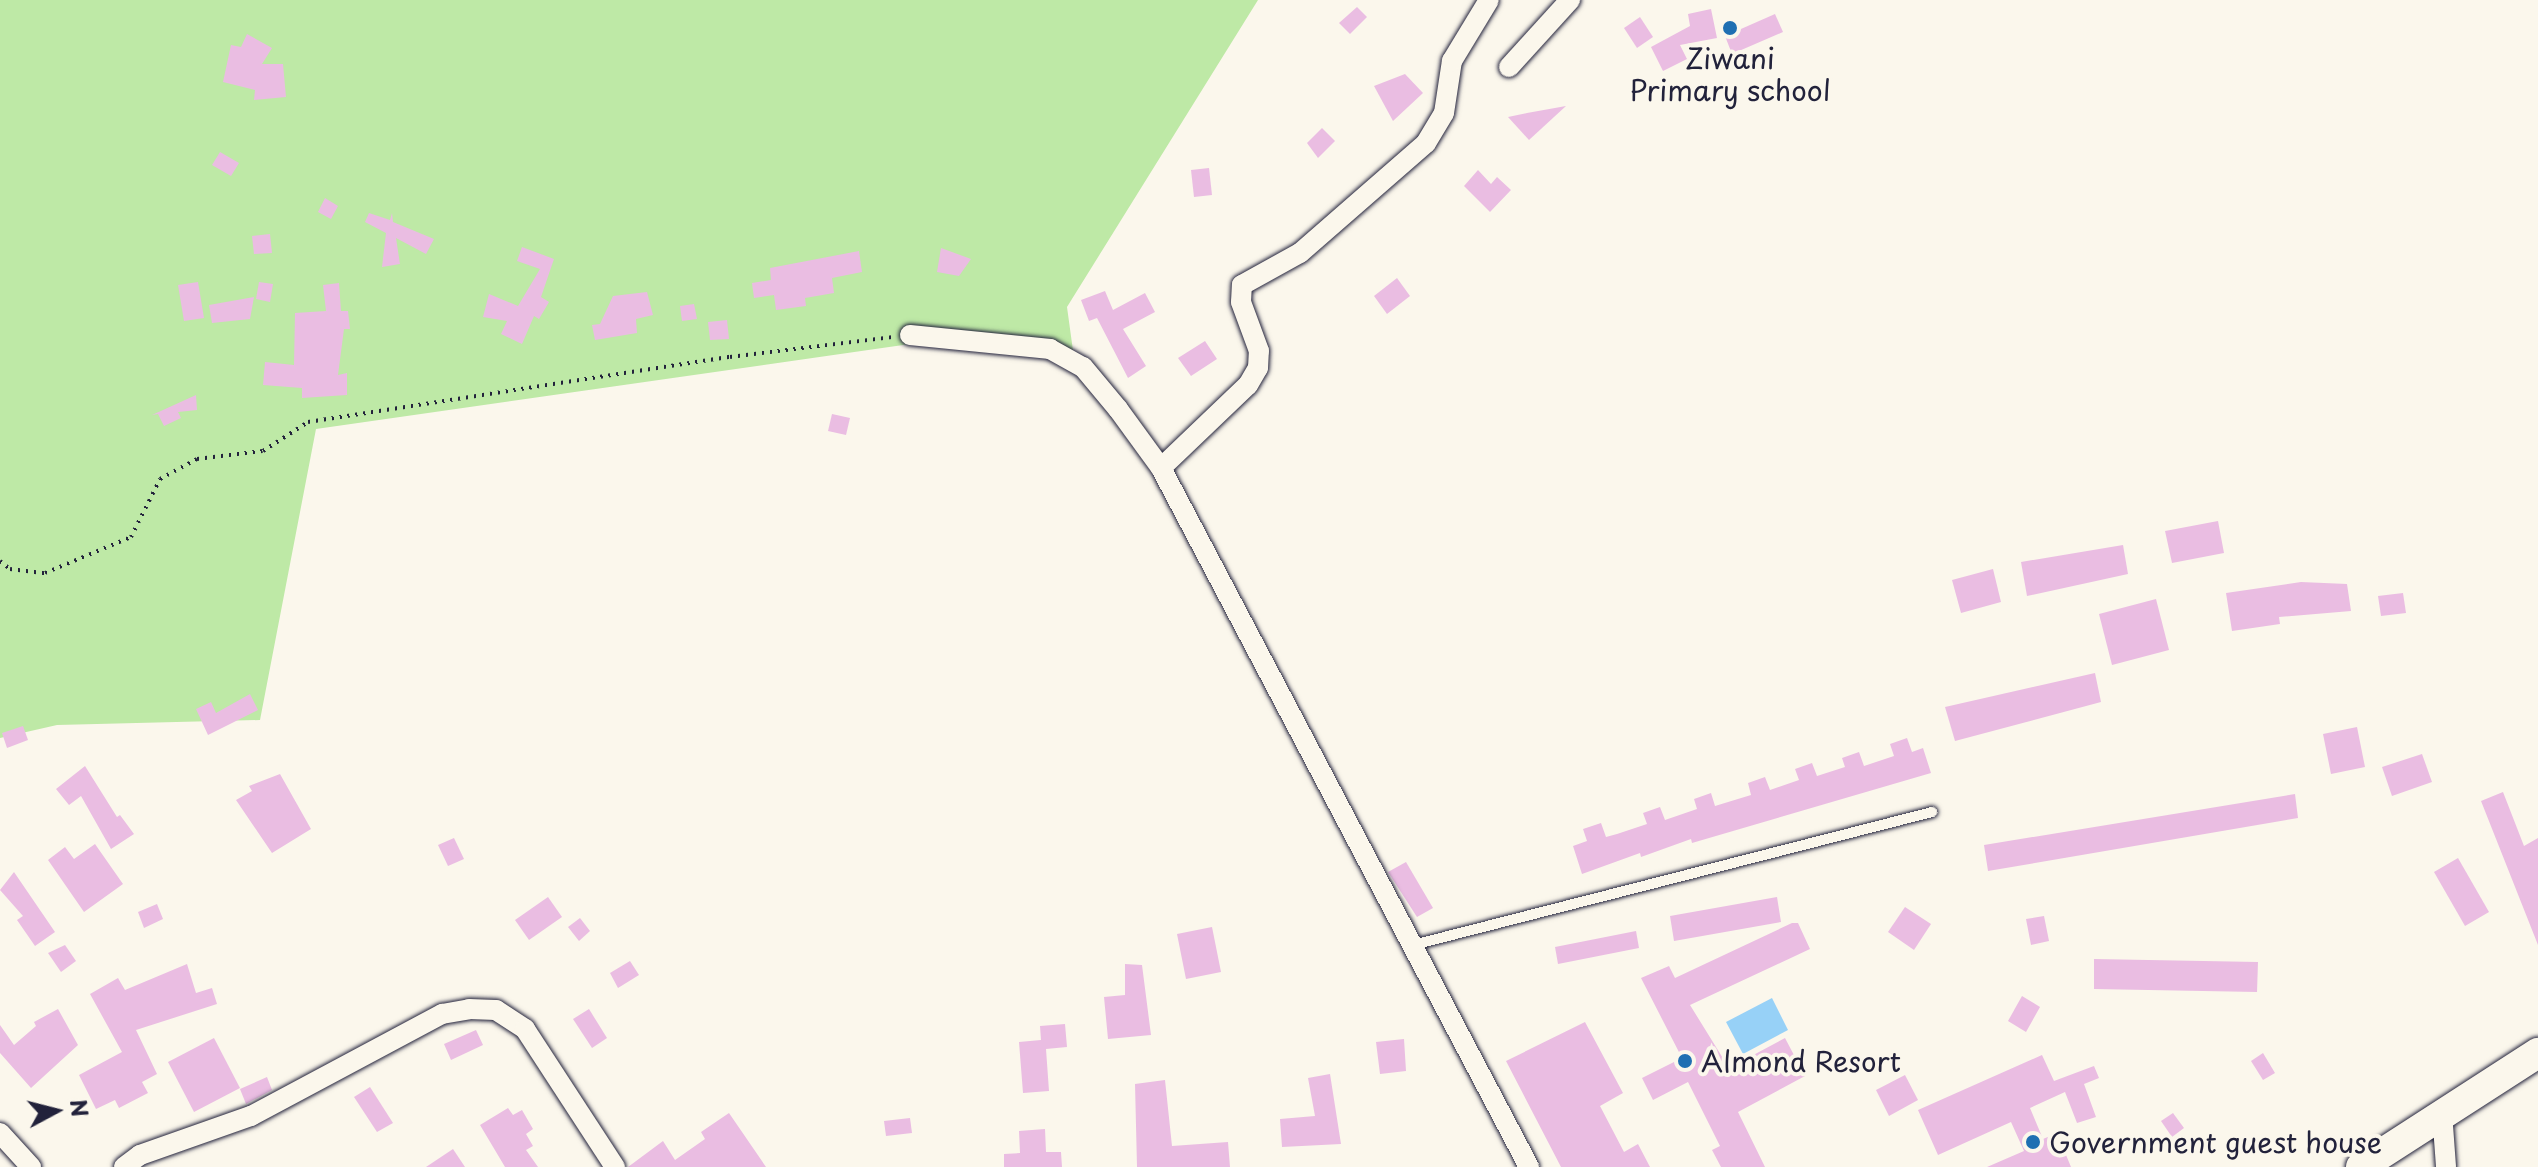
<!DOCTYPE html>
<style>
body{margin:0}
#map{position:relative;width:2538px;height:1167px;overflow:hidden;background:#fbf7ec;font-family:"Playpen Sans",sans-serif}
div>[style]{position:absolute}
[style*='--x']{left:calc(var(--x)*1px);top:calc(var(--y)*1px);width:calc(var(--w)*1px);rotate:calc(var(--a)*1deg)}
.green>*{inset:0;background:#bee9a6}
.water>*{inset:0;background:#97d1f7}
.building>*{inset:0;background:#eabde2}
.path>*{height:4px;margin-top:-2px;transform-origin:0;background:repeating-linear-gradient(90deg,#22223b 0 2px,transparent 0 8px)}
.roads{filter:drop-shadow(0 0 2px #22223b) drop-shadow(0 0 2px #22223b)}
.lane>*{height:10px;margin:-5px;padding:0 5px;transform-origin:5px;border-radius:5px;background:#fbf7ec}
.street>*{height:20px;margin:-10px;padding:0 10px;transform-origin:10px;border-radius:10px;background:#fbf7ec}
.secondary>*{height:30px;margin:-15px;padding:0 15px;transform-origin:15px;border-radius:15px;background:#fbf7ec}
.dots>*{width:22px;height:22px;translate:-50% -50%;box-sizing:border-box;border:4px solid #fbf7ec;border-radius:50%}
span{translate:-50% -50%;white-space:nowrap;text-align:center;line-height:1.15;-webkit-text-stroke:8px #fbf7ec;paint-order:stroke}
.poi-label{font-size:28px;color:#22223b}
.left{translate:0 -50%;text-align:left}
.north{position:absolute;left:16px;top:1071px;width:80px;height:80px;-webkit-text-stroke:6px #fbf7ec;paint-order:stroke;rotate:83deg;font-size:22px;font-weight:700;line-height:32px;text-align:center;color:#22223b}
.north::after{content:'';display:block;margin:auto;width:28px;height:36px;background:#22223b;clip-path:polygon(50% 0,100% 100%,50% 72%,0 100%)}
</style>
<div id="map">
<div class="green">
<div style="clip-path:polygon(0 0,1258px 0,1067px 307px,1074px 358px,924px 342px,316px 429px,260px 720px,57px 725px,0 738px)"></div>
</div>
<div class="water">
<div style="clip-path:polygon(1772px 998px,1788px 1030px,1743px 1054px,1726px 1022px)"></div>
</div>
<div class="building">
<div style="clip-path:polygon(1357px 7px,1367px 17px,1350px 34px,1339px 23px)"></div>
<div style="clip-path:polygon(1711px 9px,1717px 38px,1680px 45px,1687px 59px,1663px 71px,1651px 47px,1690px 26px,1688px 14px)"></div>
<div style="clip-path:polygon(1775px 14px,1783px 32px,1732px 54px,1725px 36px)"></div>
<div style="clip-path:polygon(1640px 17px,1653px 37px,1637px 48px,1624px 28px)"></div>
<div style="clip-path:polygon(247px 34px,272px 48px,262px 64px,283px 64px,286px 97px,254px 100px,255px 90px,223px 82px,231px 45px,241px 47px)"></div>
<div style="clip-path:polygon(1405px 74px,1423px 93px,1393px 121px,1374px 86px)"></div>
<div style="clip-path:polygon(1566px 106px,1529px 140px,1508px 117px,1527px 113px)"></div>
<div style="clip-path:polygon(1322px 128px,1335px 141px,1318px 158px,1307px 143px)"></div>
<div style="clip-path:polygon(220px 152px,239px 163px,231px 176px,212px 165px)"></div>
<div style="clip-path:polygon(1209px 168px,1212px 195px,1194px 197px,1191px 170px)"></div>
<div style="clip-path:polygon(1478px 170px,1491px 184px,1497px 177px,1511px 190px,1490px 212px,1464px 186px)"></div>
<div style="clip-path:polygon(325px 198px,338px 206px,331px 219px,318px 212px)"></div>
<div style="clip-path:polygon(369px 213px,390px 220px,392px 213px,393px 222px,434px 239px,426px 254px,396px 238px,400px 264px,382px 267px,386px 233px,365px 222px)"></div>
<div style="clip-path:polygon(270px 234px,272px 253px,254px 254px,252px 236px)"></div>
<div style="clip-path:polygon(522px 247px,554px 259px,541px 297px,549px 302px,539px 319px,534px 316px,522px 344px,501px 334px,507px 321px,483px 317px,489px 294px,518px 306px,540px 269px,517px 261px)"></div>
<div style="clip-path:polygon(941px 248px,971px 259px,959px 276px,937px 272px)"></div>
<div style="clip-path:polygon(859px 251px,862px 272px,832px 278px,834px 293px,805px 298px,806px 306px,776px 310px,774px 295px,754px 298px,752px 283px,771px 280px,770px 268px)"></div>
<div style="clip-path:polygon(1397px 278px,1410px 296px,1387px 314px,1374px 296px)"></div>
<div style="clip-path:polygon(198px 282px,204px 318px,184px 321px,178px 285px)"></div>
<div style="clip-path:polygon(259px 282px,273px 284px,270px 302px,256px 299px)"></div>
<div style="clip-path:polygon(339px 283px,341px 311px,348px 311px,350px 329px,344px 329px,338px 375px,347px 373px,347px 395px,302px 398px,302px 388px,263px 385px,265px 362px,294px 365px,295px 313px,326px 311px,323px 285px)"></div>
<div style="clip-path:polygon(1105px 291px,1113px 310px,1145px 293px,1155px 312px,1123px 329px,1146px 366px,1128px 378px,1097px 318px,1089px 321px,1081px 300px)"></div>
<div style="clip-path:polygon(647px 292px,653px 315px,636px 319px,637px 333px,595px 340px,592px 325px,600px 324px,613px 296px)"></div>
<div style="clip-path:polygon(254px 297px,250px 319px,212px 323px,209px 305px)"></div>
<div style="clip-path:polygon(694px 304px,697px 319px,682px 321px,680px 306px)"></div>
<div style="clip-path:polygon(727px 320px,729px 339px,710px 340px,708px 322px)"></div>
<div style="clip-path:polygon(1205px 341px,1217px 359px,1191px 376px,1178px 358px)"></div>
<div style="clip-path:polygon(196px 395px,197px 410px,178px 412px,181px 418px,164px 426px,158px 414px,152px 415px)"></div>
<div style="clip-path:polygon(832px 414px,850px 418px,846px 435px,828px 431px)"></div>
<div style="clip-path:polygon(2218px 521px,2224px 553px,2172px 563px,2165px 531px)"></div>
<div style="clip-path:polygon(2123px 545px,2128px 574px,2027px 596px,2021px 562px)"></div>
<div style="clip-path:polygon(1993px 569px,2001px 602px,1961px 613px,1952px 580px)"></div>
<div style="clip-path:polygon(2301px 582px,2347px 584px,2351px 611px,2279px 617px,2280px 624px,2232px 631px,2226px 593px)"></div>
<div style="clip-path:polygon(2403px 593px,2406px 613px,2381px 616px,2378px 596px)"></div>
<div style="clip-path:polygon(2156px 599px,2169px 650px,2112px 665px,2099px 614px)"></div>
<div style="clip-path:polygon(2095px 673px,2101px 702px,1955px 741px,1945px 707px)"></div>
<div style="clip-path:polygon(250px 694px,258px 710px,208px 735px,196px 709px,211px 702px,216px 713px)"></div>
<div style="clip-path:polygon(23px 726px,28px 740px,7px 748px,2px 733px)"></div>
<div style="clip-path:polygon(2357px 727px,2365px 767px,2331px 774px,2323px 734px)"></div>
<div style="clip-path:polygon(1907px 738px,1912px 752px,1923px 748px,1931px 773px,1692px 843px,1691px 839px,1641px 857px,1640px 853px,1582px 874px,1573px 846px,1587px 841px,1583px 829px,1601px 823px,1606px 837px,1617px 834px,1647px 824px,1643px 813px,1660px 807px,1665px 820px,1697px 809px,1694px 799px,1711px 793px,1715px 806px,1751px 795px,1748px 783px,1765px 777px,1770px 790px,1799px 780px,1795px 769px,1812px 763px,1817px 776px,1845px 767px,1842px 758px,1859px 752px,1864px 766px,1894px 756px,1890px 744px)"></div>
<div style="clip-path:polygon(2422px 754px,2432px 782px,2392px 796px,2382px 767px)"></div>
<div style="clip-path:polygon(85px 766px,117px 817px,120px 815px,134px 834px,111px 849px,81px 796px,69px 805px,56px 789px)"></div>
<div style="clip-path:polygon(280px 774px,311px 829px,272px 853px,236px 800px,252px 791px,249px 786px)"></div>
<div style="clip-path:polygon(2503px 792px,2524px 846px,2538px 838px,2538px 945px,2481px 801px)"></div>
<div style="clip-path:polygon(2295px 794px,2298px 818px,1988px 871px,1984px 845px)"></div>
<div style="clip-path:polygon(454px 838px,464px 859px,448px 866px,438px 845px)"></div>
<div style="clip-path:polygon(95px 844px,123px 884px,84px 912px,48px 860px,65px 847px,74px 859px)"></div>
<div style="clip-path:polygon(2458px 858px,2489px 912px,2465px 926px,2434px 872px)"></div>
<div style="clip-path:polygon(1406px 862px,1433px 908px,1417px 917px,1388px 872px)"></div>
<div style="clip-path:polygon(14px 872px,55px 932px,35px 946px,17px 920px,23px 916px,0 890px)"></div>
<div style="clip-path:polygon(548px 897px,562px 917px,529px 940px,515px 920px)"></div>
<div style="clip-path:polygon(1777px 897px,1781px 922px,1674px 941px,1670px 916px)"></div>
<div style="clip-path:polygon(157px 904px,163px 919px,144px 928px,138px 912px)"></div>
<div style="clip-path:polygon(1905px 907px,1931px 924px,1914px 950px,1888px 932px)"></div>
<div style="clip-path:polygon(2044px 916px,2049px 941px,2031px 945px,2026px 919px)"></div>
<div style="clip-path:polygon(580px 918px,590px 931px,579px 941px,568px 927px)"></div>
<div style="clip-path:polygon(1792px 923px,1798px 923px,1810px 949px,1690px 1005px,1729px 1068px,1785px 1038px,1805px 1076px,1738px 1112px,1765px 1167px,1721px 1167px,1712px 1150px,1720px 1146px,1688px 1082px,1653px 1100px,1642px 1078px,1682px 1058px,1641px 978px,1669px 966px,1675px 978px)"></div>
<div style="clip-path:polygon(1212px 927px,1221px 972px,1186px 979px,1177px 934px)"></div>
<div style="clip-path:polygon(1636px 931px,1639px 948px,1558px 964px,1555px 947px)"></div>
<div style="clip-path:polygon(65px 945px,76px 961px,61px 972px,48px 953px)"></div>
<div style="clip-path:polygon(2094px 959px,2258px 962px,2257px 992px,2094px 989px)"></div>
<div style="clip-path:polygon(630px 961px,639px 975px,618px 988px,610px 973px)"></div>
<div style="clip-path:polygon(187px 964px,196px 993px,212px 988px,217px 1004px,136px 1030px,157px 1074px,142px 1082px,148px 1093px,119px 1108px,115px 1100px,96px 1109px,79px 1075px,122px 1052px,90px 994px,118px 978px,125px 990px)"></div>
<div style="clip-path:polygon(1125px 964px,1142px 965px,1151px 1035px,1108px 1039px,1104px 997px,1125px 995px)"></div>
<div style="clip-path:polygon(2022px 996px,2040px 1007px,2026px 1032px,2008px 1021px)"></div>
<div style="clip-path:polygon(58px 1009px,78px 1045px,31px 1088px,0 1053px,0 1025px,14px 1045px,36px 1026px,34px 1022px)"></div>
<div style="clip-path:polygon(589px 1009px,607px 1038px,592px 1048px,573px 1019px)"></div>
<div style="clip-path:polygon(1585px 1022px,1623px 1093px,1600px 1106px,1624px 1152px,1638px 1144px,1650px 1167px,1561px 1167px,1506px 1061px)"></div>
<div style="clip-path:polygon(1065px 1024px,1067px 1047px,1046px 1049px,1049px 1091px,1023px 1093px,1019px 1042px,1041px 1040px,1040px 1026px)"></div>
<div style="clip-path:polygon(476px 1030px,483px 1045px,451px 1060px,444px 1044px)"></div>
<div style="clip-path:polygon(214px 1038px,240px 1088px,194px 1112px,168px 1062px)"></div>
<div style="clip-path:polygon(1404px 1039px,1406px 1071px,1380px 1074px,1376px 1042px)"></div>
<div style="clip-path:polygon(2263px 1053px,2275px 1073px,2263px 1080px,2251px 1061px)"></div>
<div style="clip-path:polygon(2042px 1055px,2054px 1081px,2094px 1066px,2099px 1078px,2084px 1084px,2096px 1117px,2077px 1123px,2065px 1092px,2030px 1108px,2043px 1139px,2057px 1133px,2071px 1167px,1987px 1167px,2024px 1151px,2011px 1122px,1938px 1155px,1918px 1110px)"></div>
<div style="clip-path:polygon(1330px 1074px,1341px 1144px,1282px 1147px,1280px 1119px,1315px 1116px,1308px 1078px)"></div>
<div style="clip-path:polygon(1905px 1075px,1918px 1100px,1889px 1116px,1876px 1090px)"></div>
<div style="clip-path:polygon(267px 1077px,272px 1090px,246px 1104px,240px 1089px)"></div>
<div style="clip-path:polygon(1165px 1080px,1172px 1146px,1228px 1142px,1230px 1167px,1137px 1167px,1135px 1084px)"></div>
<div style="clip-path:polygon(370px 1087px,393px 1123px,377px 1132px,354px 1097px)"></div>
<div style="clip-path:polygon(508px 1108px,513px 1115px,522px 1110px,533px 1129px,526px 1134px,533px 1146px,526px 1150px,538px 1167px,505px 1167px,480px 1125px)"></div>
<div style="clip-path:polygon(729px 1113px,766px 1167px,628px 1167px,663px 1141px,675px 1160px,705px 1139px,701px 1132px)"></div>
<div style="clip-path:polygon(2173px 1113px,2184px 1128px,2172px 1137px,2161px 1121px)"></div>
<div style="clip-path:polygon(910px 1118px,912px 1133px,886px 1136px,884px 1121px)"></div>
<div style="clip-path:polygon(1045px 1129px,1046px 1152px,1061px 1152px,1062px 1167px,1004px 1167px,1004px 1154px,1020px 1153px,1019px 1131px)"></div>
<div style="clip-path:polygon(453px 1149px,465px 1167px,426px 1167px)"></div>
</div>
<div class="path">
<div style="--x:0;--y:561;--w:13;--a:39"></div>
<div style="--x:10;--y:569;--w:35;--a:7"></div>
<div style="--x:45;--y:573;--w:93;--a:-22.7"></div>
<div style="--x:131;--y:537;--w:65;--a:-63.4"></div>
<div style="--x:160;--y:479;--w:42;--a:-28.4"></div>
<div style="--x:197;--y:459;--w:66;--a:-6.9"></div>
<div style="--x:263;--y:451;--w:54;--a:-32.8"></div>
<div style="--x:308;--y:422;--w:427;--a:-8.8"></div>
<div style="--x:730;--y:357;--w:163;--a:-7"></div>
</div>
<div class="roads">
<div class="lane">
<div style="--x:1413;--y:945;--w:536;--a:-14.37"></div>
</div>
<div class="street">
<div style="--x:1509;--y:67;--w:91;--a:-47.7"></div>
<div style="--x:910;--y:335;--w:141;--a:5.7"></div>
<div style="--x:1050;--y:349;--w:38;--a:29"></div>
<div style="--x:1083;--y:367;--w:55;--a:50.2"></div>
<div style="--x:1118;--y:409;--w:73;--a:53.9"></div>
<div style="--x:1161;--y:468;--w:790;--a:62.23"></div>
<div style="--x:1161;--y:468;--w:120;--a:-43.7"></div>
<div style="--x:1248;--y:385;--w:20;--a:-60"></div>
<div style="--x:1258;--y:368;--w:17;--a:-87"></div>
<div style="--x:1259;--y:351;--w:52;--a:-110.2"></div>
<div style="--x:1241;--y:302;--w:17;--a:-87"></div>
<div style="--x:1242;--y:285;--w:66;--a:-28.9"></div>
<div style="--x:1300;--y:253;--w:167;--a:-41.1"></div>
<div style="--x:1426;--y:143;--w:35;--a:-59"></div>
<div style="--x:1444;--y:113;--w:53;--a:-81.3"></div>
<div style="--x:1452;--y:61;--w:71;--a:-58.8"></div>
<div style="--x:2442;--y:1112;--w:55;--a:85.8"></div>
<div style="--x:0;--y:1133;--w:46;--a:47.6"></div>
<div style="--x:124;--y:1167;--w:20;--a:-37"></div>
<div style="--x:140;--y:1155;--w:118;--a:-19.4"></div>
<div style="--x:251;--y:1116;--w:217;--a:-28.1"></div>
<div style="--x:442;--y:1014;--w:27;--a:-10"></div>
<div style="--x:469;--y:1009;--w:27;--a:2"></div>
<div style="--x:496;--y:1010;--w:35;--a:33"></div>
<div style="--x:525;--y:1029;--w:165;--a:56.9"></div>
</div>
<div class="secondary">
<div style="--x:2361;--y:1167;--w:211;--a:-32.8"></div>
</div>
</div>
<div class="dots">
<div style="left:1730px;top:28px;background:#1f6fb2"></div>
<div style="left:1685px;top:1061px;background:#1f6fb2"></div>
<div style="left:2033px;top:1142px;background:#1f6fb2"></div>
</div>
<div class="poi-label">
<span style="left:1730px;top:74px">Ziwani<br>Primary school</span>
<span class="left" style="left:1701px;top:1061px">Almond Resort</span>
<span class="left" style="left:2049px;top:1142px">Government guest house</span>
</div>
<div class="north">N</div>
</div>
